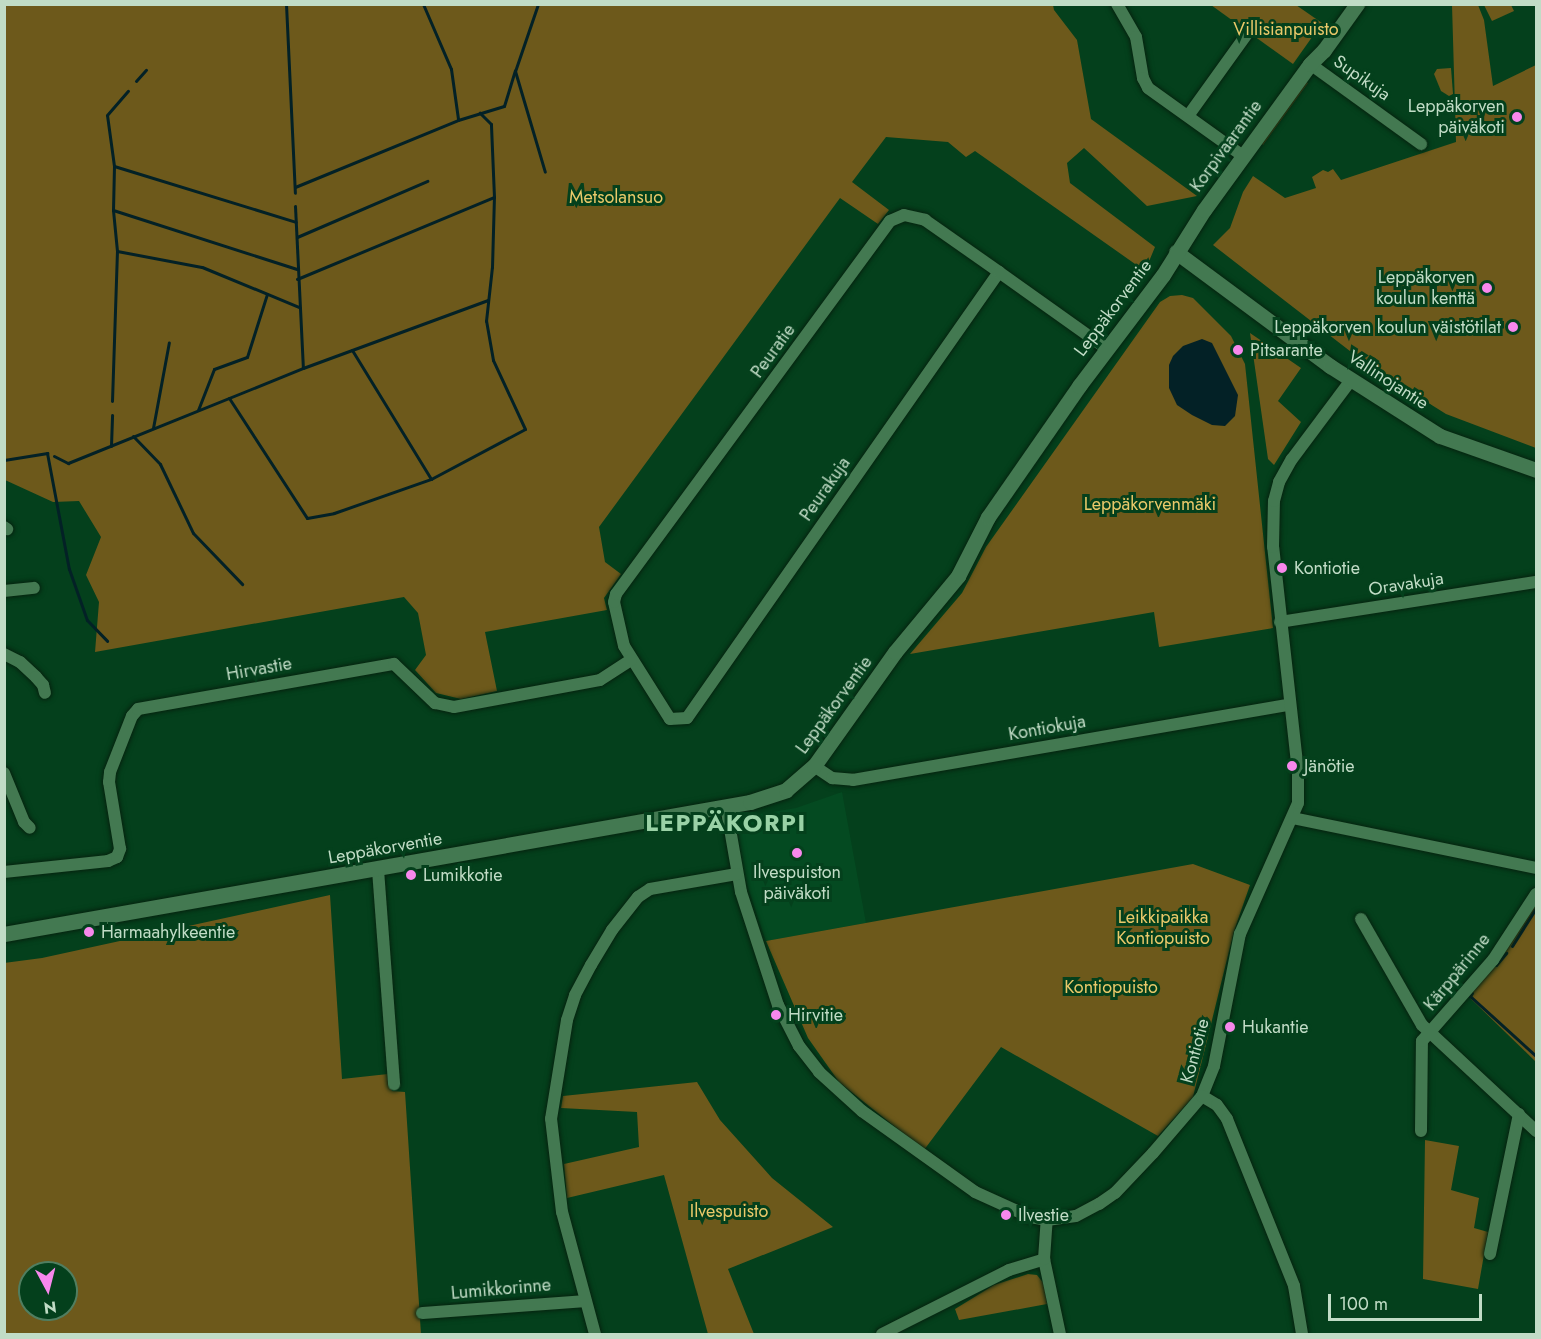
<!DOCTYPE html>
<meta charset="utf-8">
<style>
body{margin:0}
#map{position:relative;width:1541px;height:1339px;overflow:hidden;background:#04401c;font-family:Jost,sans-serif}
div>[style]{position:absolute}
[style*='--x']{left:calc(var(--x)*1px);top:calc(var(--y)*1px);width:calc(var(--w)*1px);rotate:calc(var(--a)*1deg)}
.built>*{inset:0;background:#044a21}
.green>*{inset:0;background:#6d591b}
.water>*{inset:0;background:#032126}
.stream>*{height:3px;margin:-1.5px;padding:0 1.5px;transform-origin:1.5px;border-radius:1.5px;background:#032126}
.roads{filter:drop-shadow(0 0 2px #06230f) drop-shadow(0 0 2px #06230f)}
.minor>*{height:12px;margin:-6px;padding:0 6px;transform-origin:6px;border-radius:6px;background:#437951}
.tertiary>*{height:15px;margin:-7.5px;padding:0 7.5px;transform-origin:7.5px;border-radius:7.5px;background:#437951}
.dots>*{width:16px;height:16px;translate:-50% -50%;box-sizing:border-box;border:3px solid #04401c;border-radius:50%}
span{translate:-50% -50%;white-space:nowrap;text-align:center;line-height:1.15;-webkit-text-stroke:6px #04401c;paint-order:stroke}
.park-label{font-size:18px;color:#eac96a}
.street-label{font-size:18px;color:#c1dcc6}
.poi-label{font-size:18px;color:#c1dcc6}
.right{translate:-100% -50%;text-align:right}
.left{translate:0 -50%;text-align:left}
.district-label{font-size:24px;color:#9ad2a6;font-weight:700;letter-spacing:1.5px}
.frame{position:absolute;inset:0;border:6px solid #c1dcc6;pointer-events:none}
.north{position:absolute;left:18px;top:1261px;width:60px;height:60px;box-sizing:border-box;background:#04401c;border:2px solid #507e60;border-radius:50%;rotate:173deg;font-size:16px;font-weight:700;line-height:24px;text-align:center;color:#c1dcc6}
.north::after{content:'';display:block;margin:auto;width:21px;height:27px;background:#f788ec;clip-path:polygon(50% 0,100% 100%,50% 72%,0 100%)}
.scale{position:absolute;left:1328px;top:1294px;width:154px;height:27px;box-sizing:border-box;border:3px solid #c1dcc6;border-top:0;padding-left:8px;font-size:18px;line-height:21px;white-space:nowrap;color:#c1dcc6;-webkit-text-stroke:4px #04401c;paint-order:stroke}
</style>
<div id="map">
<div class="built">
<div style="clip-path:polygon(842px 792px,866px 923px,766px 941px,744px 875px,737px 831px,740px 821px,748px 816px,796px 808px)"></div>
</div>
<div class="green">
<div style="clip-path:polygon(5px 4px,1053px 5px,1054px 10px,1077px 40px,1091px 119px,1197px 196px,1147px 206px,1084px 148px,1067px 163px,1070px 183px,1155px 247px,1145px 271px,975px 151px,966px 157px,948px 142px,886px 137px,852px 182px,889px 210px,878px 224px,840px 198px,599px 527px,605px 562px,621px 574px,604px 598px,607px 610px,485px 632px,497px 691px,461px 699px,436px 693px,415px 670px,426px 655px,418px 613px,404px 597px,95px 652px,99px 602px,86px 575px,101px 537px,79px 501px,53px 502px,5px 480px)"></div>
<div style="clip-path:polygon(1211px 5px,1296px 5px,1322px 23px,1293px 64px)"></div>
<div style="clip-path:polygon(1452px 5px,1478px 5px,1484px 20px,1493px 86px,1536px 65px,1536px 448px,1446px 414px,1368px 365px,1213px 245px,1230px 228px,1243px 192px,1253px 176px,1285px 198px,1316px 188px,1312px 177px,1323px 170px,1328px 172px,1333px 169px,1341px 180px,1456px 142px)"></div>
<div style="clip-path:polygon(1484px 5px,1511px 5px,1514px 11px,1492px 21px)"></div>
<div style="clip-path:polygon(1451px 68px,1453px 94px,1449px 96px,1441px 91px,1434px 74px,1437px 69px)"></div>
<div style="clip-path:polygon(1305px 81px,1308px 83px,1263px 145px,1261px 143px)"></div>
<div style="clip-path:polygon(1182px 295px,1193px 298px,1231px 336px,1245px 364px,1273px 628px,1159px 647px,1154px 612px,910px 654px,962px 593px,986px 547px,1160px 302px,1170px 296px)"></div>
<div style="clip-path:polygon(1250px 333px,1301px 368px,1278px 401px,1301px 422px,1274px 465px,1268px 459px)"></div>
<div style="clip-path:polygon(1193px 864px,1250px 885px,1234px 931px,1193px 1097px,1158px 1136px,1001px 1047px,924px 1150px,839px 1082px,808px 1038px,766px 941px)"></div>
<div style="clip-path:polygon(evenodd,330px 895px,342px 1079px,388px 1074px,392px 1091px,405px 1092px,421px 1334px,5px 1334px,4px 963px,42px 958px,330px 895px,30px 1273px,66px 1273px,66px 1309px,30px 1309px,30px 1273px)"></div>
<div style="clip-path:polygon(1536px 903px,1536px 1062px,1467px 995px)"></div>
<div style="clip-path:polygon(697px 1082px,720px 1120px,772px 1178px,833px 1227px,728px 1269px,754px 1334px,708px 1334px,664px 1175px,567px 1198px,564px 1164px,639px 1147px,637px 1112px,561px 1108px,563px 1096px)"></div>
<div style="clip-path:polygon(1425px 1140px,1459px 1146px,1451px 1190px,1479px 1198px,1474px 1228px,1488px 1232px,1478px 1289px,1423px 1279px)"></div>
<div style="clip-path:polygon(1028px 1274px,1037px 1275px,1044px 1284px,1047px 1304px,959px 1320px,955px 1309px,994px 1285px)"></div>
</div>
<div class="water">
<div style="clip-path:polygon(1202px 339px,1212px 343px,1238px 395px,1235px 416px,1225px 426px,1212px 425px,1192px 415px,1177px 405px,1169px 388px,1169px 365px,1173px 356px,1183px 346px)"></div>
</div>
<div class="stream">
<div style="--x:286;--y:4;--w:189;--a:87.3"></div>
<div style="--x:423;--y:4;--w:71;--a:66.7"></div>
<div style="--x:451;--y:69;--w:50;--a:82"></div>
<div style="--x:538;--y:4;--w:71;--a:108.9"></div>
<div style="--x:515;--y:71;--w:105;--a:73.5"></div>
<div style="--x:136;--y:81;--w:15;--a:-48"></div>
<div style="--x:114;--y:166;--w:190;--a:17.1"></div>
<div style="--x:295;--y:187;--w:176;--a:-22.3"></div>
<div style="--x:458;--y:120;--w:48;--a:-16.9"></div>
<div style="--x:504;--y:106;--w:37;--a:-73"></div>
<div style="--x:295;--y:206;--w:162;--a:87.2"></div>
<div style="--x:113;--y:210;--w:193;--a:17.8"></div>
<div style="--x:297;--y:237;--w:142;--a:-23.3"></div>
<div style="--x:117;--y:251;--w:86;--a:10.7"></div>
<div style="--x:202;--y:267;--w:105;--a:22.4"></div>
<div style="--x:297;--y:279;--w:213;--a:-22.6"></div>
<div style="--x:352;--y:350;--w:151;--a:58.5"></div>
<div style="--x:229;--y:398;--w:143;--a:57"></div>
<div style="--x:307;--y:518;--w:27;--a:-10"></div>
<div style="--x:334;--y:513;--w:103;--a:-19.3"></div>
<div style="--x:431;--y:479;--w:106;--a:-28"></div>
<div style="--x:525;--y:429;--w:76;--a:-114.9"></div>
<div style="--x:493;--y:360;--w:40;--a:-100"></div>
<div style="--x:486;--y:321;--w:54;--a:-83.7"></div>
<div style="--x:492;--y:267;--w:70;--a:-88.4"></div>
<div style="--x:494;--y:197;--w:73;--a:-92.4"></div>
<div style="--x:491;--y:124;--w:16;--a:-135"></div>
<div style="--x:112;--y:401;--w:150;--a:-88.1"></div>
<div style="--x:117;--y:251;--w:41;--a:-95.6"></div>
<div style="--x:113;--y:210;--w:44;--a:-88.7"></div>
<div style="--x:114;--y:166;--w:51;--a:-97.8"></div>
<div style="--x:107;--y:115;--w:32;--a:-49"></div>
<div style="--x:198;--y:410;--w:44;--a:-68.7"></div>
<div style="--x:214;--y:369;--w:35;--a:-20"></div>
<div style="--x:247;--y:357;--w:66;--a:-72.4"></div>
<div style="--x:153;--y:428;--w:87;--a:-79.5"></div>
<div style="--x:133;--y:436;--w:39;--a:46"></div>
<div style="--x:160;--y:464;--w:76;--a:64.4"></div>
<div style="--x:193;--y:533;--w:71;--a:46.1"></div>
<div style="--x:111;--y:446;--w:31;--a:-88"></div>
<div style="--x:54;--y:456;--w:16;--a:27"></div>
<div style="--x:68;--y:463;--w:253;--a:-22"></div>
<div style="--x:303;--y:368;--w:197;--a:-20.2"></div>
<div style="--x:4;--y:460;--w:44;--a:-9.2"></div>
<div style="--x:47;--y:453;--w:118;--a:79.3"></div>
<div style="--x:69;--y:569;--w:54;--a:70.6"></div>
<div style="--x:87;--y:620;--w:29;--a:46"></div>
<div style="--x:1512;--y:946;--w:45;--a:-57.7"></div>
<div style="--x:1496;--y:965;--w:16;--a:-50"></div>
<div style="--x:1472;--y:993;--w:4;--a:124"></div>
<div style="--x:1470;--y:996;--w:89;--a:42.3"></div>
</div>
<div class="roads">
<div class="minor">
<div style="--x:1117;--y:4;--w:38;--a:60"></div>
<div style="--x:1136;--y:37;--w:42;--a:80.3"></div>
<div style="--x:1143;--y:78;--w:11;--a:63"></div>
<div style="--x:1148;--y:88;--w:117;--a:35.6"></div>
<div style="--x:1310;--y:64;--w:137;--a:35.8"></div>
<div style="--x:1188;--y:116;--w:101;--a:-54.3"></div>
<div style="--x:999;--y:272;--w:544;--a:124.97"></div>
<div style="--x:687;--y:718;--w:17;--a:177"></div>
<div style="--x:670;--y:719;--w:86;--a:-122.2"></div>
<div style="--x:624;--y:646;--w:45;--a:-102.8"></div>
<div style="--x:614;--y:602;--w:8;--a:-76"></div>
<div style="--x:616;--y:594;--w:463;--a:-53.7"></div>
<div style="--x:890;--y:221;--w:15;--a:-23"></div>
<div style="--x:904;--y:215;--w:22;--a:13"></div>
<div style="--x:925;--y:220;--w:90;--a:35.1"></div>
<div style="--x:999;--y:272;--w:133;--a:35.5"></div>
<div style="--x:4;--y:527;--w:4;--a:34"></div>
<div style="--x:4;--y:591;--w:30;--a:-6"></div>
<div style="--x:1280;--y:622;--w:259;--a:-8.9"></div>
<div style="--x:4;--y:654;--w:18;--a:27"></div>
<div style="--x:20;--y:662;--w:22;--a:43"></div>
<div style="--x:36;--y:677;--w:11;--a:49"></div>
<div style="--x:43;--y:685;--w:8;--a:76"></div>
<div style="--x:814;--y:766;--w:22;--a:34"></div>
<div style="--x:832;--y:778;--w:21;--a:5"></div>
<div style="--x:853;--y:780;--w:442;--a:-9.8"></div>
<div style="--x:4;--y:773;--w:53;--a:67.8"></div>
<div style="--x:24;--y:822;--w:8;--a:45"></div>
<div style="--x:726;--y:806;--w:87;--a:80.1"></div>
<div style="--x:741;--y:892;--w:119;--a:71.9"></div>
<div style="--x:778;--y:1005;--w:46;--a:62.9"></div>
<div style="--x:799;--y:1046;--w:33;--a:52"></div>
<div style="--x:819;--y:1072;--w:58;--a:42.2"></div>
<div style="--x:862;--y:1111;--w:139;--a:35.6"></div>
<div style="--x:975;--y:1192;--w:60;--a:24.4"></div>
<div style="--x:1030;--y:1217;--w:17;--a:10"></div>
<div style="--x:1047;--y:1220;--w:29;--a:-8"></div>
<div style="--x:1076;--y:1216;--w:26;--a:-28"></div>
<div style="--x:1099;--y:1204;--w:19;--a:-35"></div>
<div style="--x:1115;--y:1193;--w:55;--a:-46.5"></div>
<div style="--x:1153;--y:1153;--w:75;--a:-49.3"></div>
<div style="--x:1202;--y:1096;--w:32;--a:-68"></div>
<div style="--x:1214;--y:1066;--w:135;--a:-78.9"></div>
<div style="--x:1240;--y:934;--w:143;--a:-66.1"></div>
<div style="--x:1298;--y:803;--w:31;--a:-90"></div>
<div style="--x:1298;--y:772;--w:226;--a:-96.3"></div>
<div style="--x:1273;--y:547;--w:46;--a:-88.8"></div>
<div style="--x:1274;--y:501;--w:20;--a:-75"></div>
<div style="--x:1279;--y:482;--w:26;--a:-61"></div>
<div style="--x:1292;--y:459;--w:99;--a:-53.2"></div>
<div style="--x:1293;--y:818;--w:248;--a:11.6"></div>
<div style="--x:378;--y:870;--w:215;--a:85.7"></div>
<div style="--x:4;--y:872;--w:105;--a:-6"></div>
<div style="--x:108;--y:861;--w:10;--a:-24"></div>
<div style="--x:117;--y:857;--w:9;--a:-69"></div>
<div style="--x:120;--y:849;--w:68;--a:-99.3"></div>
<div style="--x:109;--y:782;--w:10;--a:-84"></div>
<div style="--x:110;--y:772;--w:60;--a:-68.6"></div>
<div style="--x:132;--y:716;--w:9;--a:-49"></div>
<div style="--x:138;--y:709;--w:260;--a:-10"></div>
<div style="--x:394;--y:664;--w:57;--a:43.6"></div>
<div style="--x:435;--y:703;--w:19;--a:12"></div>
<div style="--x:454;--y:707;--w:148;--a:-10.5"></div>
<div style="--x:600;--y:680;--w:37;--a:-33"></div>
<div style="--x:1361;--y:919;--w:122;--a:60.1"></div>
<div style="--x:1422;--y:1025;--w:156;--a:42.9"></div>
<div style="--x:1202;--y:1096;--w:17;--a:31"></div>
<div style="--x:1217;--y:1105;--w:17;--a:54"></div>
<div style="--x:1227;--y:1119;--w:180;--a:68.1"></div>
<div style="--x:1294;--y:1286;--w:49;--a:80.5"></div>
<div style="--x:1421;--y:1131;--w:90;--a:-89.4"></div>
<div style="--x:1422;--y:1041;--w:108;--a:-48.8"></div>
<div style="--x:1493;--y:960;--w:79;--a:-56.9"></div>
<div style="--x:1490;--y:1254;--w:143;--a:-78.3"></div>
<div style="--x:1044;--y:1259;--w:77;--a:78"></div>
<div style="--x:422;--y:1313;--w:162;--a:-4.2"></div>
<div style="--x:595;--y:1334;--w:126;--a:-105.1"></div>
<div style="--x:562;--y:1212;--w:94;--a:-96.7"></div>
<div style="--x:551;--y:1119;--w:100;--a:-80.8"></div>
<div style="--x:567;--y:1020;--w:26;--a:-72"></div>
<div style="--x:575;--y:995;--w:34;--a:-62"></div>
<div style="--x:591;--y:965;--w:41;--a:-59"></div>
<div style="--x:612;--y:930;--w:42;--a:-51.8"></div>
<div style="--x:638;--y:897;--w:14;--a:-34"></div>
<div style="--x:650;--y:889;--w:88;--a:-9.8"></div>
<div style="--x:882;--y:1334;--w:142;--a:-26.7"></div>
<div style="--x:1009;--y:1270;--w:37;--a:-17"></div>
<div style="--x:1044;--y:1259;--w:39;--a:-86"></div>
</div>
<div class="tertiary">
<div style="--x:1176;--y:252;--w:192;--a:36.5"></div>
<div style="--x:1330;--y:366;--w:130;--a:32.5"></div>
<div style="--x:1440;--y:436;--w:102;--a:19.5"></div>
<div style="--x:4;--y:934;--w:758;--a:-10.03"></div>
<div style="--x:750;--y:802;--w:38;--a:-18"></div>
<div style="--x:786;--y:790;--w:37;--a:-41"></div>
<div style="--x:814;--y:766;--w:140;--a:-54.6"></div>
<div style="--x:895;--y:652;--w:99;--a:-50.3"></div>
<div style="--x:958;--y:576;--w:66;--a:-63"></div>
<div style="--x:988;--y:517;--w:160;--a:-55.2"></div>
<div style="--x:1079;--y:386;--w:139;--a:-52.9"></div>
<div style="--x:1163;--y:275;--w:77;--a:-57.8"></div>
<div style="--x:1204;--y:210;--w:180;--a:-54"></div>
<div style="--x:1310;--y:64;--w:20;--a:-45"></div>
<div style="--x:1324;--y:50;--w:57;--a:-54.3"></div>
</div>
</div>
<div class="dots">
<div style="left:1517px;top:117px;background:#f788ec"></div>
<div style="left:1487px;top:288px;background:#f788ec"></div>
<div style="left:1513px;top:327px;background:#f788ec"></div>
<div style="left:1238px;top:350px;background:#f788ec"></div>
<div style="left:1282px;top:568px;background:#f788ec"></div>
<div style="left:1292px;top:766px;background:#f788ec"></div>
<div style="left:797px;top:853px;background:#f788ec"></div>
<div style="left:411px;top:875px;background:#f788ec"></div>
<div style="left:89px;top:932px;background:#f788ec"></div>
<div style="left:776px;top:1015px;background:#f788ec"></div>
<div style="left:1230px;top:1027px;background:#f788ec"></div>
<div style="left:1006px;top:1215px;background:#f788ec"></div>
</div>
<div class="park-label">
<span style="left:1286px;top:29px">Villisianpuisto</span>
<span style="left:616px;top:197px">Metsolansuo</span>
<span style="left:1150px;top:504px">Leppäkorvenmäki</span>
<span style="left:1163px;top:928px">Leikkipaikka<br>Kontiopuisto</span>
<span style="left:1111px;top:987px">Kontiopuisto</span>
<span style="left:729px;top:1211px">Ilvespuisto</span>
</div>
<div class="street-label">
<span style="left:1362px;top:78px;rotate:35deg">Supikuja</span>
<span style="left:1226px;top:146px;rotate:-54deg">Korpivaarantie</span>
<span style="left:1113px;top:308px;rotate:-53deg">Leppäkorventie</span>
<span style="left:773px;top:351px;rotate:-54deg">Peuratie</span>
<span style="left:1388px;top:380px;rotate:33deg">Vallinojantie</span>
<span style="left:825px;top:489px;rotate:-55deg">Peurakuja</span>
<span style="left:1406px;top:584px;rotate:-9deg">Oravakuja</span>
<span style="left:259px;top:669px;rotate:-10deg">Hirvastie</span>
<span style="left:834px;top:705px;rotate:-54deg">Leppäkorventie</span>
<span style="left:1047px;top:728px;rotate:-10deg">Kontiokuja</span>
<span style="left:385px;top:848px;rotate:-10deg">Leppäkorventie</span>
<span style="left:1457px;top:972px;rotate:-51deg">Kärppärinne</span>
<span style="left:1195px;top:1051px;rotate:-75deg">Kontiotie</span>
<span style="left:501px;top:1289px;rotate:-5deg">Lumikkorinne</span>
</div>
<div class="poi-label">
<span class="right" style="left:1505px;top:117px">Leppäkorven<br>päiväkoti</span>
<span class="right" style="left:1475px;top:288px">Leppäkorven<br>koulun kenttä</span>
<span class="right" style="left:1501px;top:327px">Leppäkorven koulun väistötilat</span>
<span class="left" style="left:1250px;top:350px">Pitsarante</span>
<span class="left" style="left:1294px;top:568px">Kontiotie</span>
<span class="left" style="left:1304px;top:766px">Jänötie</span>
<span style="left:797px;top:883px">Ilvespuiston<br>päiväkoti</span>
<span class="left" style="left:423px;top:875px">Lumikkotie</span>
<span class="left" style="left:101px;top:932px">Harmaahylkeentie</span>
<span class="left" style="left:788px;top:1015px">Hirvitie</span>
<span class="left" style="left:1242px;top:1027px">Hukantie</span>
<span class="left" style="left:1018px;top:1215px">Ilvestie</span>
</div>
<div class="district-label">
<span style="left:726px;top:823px">LEPPÄKORPI</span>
</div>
<div class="frame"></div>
<div class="north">N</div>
<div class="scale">100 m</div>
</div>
